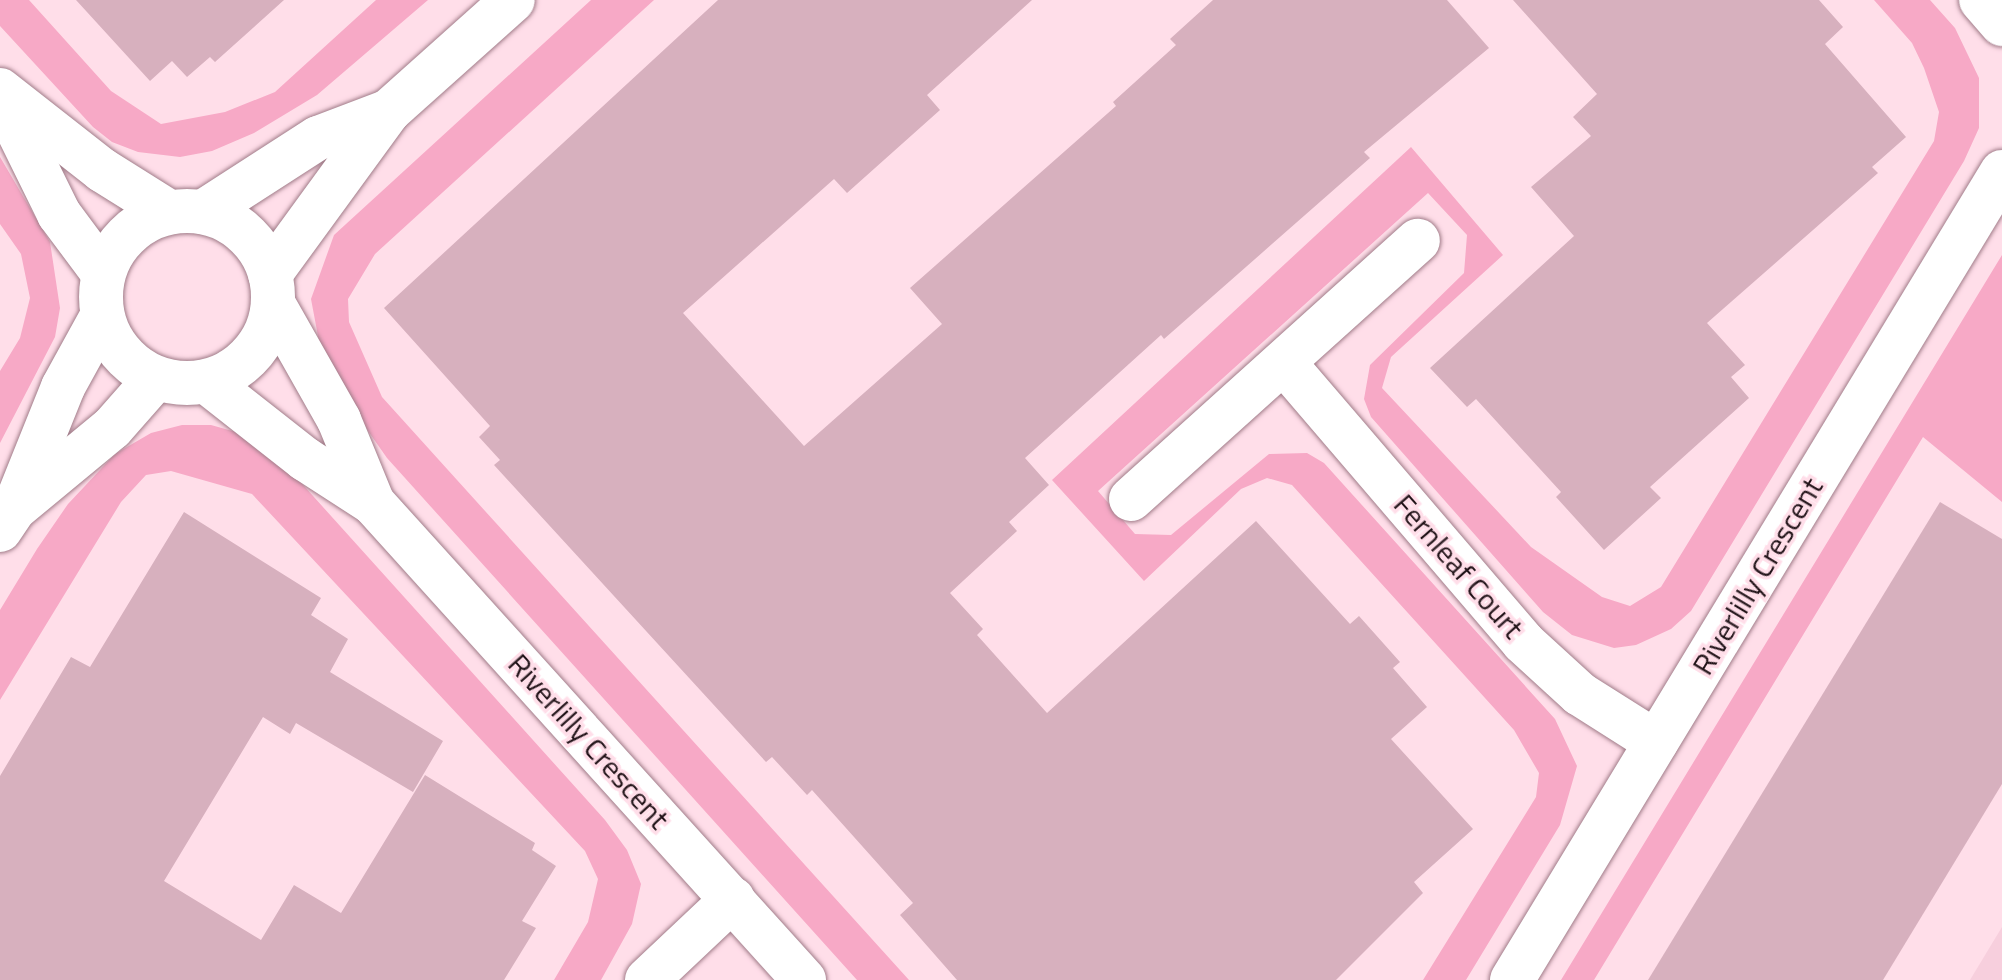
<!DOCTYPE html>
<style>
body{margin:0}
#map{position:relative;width:2002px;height:980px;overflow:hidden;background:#ffdee9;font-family:"Titillium Web",sans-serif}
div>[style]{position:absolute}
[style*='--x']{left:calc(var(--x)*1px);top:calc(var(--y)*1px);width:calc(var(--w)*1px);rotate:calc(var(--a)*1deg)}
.built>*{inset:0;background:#f7cfdd}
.green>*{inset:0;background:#f7a9c6}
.building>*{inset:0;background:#d7b0be}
.roads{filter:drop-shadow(0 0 2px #a17c89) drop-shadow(0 0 2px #a17c89)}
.street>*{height:44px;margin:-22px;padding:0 22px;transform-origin:22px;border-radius:22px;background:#fff}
.street>.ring{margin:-22px;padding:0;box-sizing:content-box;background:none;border:44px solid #fff;border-radius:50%}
span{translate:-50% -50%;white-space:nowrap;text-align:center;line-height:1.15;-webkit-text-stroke:7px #ffdee9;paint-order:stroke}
.street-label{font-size:30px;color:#221419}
</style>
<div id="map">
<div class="built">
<div style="clip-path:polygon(2002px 927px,2002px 980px,1970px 980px)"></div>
</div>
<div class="green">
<div style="clip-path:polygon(0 0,29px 0,111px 91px,161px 124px,225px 112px,275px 92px,376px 0,428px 0,317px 95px,254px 133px,212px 151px,180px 157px,138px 152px,112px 142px,93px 127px,0 26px)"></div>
<div style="clip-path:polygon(591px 0,654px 0,375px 254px,348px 299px,349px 322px,382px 397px,909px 980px,857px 980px,387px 458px,324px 368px,311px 299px,334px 235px)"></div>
<div style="clip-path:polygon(1874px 0,1930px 0,1955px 28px,1979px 78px,1979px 128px,1964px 161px,1691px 611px,1671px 629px,1636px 645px,1614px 648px,1572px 635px,1543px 612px,1371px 417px,1364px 399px,1370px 365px,1464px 273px,1467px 235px,1428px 193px,1098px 491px,1135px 534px,1171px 535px,1269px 454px,1307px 453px,1324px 463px,1555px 719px,1577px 766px,1560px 825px,1466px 980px,1423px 980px,1536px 797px,1539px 773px,1514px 730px,1292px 485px,1267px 478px,1241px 489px,1144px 581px,1052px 480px,1411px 147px,1503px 255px,1391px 357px,1382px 388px,1531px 547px,1602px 597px,1630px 606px,1661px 587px,1934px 141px,1939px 112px,1924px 68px,1912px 43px)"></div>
<div style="clip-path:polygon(0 157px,50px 242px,60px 308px,55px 337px,0 443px,0 371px,20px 338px,30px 298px,21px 254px,0 224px)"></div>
<div style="clip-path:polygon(2002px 255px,2002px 502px,1923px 437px,1594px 980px,1561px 980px)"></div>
<div style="clip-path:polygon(182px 425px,211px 425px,243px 434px,277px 456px,605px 820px,627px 850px,641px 884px,632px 924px,601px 980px,554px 980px,588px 922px,598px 879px,585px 851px,252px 494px,171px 471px,146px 475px,121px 502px,0 700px,0 610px,37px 549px,68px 504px,115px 454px,151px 433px)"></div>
</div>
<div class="building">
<div style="clip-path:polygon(76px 0,284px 0,215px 62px,210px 57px,187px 77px,172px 61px,150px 81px)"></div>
<div style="clip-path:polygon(718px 0,1032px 0,927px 95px,940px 110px,847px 193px,834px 179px,683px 313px,804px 446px,942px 324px,910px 288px,1116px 106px,1113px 102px,1176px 45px,1170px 39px,1213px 0,1447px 0,1489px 48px,1364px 152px,1370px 158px,1164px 339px,1161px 335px,1025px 458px,1049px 485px,1009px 522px,1017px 531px,950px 593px,983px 629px,977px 635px,1047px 713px,1256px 521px,1350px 624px,1359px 616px,1400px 662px,1393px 668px,1427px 707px,1391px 739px,1473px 829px,1414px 882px,1423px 893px,1336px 980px,957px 980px,900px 915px,913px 903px,812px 790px,807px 795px,772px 757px,766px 762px,494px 465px,500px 460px,479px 437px,490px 426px,384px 308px)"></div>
<div style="clip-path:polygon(1513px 0,1819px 0,1843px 27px,1825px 44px,1906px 137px,1872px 167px,1878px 173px,1707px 323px,1745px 365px,1731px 377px,1749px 398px,1650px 487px,1661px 498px,1604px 550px,1556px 497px,1561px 492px,1476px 399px,1467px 407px,1430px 368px,1574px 236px,1531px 187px,1591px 136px,1573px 117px,1597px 94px)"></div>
<div style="clip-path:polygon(1940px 502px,2002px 539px,2002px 784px,1883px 980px,1648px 980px)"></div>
<div style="clip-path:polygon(184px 512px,321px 598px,311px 615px,348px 639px,330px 672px,443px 741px,413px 792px,296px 723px,290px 734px,263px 717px,164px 881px,261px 940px,294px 885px,341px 913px,425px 775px,535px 843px,532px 850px,556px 866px,522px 921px,536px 928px,504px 980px,0 980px,0 776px,71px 657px,90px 667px)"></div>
</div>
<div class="roads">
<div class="street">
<div style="--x:1981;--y:0;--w:32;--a:49"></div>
<div style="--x:0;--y:90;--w:130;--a:38.1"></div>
<div style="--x:102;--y:170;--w:79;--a:32.1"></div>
<div style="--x:0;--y:94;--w:134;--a:63.8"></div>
<div style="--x:59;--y:214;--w:74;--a:53.3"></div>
<div class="ring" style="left:101px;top:211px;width:128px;height:128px"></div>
<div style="--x:203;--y:212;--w:137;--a:-32.8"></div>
<div style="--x:318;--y:138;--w:76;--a:-20.8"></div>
<div style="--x:270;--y:274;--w:202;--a:-53.9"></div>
<div style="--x:389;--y:111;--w:166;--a:-41.8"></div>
<div style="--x:274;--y:305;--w:132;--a:60.5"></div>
<div style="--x:339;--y:420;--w:90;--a:67.7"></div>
<div style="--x:1285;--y:364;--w:366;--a:49.4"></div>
<div style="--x:1523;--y:642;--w:77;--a:42.4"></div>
<div style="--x:1580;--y:694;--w:90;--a:32.3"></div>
<div style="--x:207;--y:382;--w:125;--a:38.2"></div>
<div style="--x:305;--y:459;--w:81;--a:32.9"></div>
<div style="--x:373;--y:503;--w:643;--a:47.9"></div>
<div style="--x:1131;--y:499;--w:386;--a:-42"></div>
<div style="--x:14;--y:509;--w:127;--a:-39.6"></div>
<div style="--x:112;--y:428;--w:65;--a:-48.7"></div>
<div style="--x:0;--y:530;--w:25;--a:-56"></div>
<div style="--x:14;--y:509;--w:131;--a:-68.1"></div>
<div style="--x:63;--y:387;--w:81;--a:-61.2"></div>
<div style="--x:647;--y:980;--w:118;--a:-43.3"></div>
<div style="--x:1512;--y:980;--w:945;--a:-58.77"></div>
</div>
</div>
<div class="street-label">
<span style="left:1459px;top:566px;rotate:49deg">Fernleaf Court</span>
<span style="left:1757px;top:576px;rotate:-59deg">Riverlilly Crescent</span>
<span style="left:589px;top:741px;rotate:48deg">Riverlilly Crescent</span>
</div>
</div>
